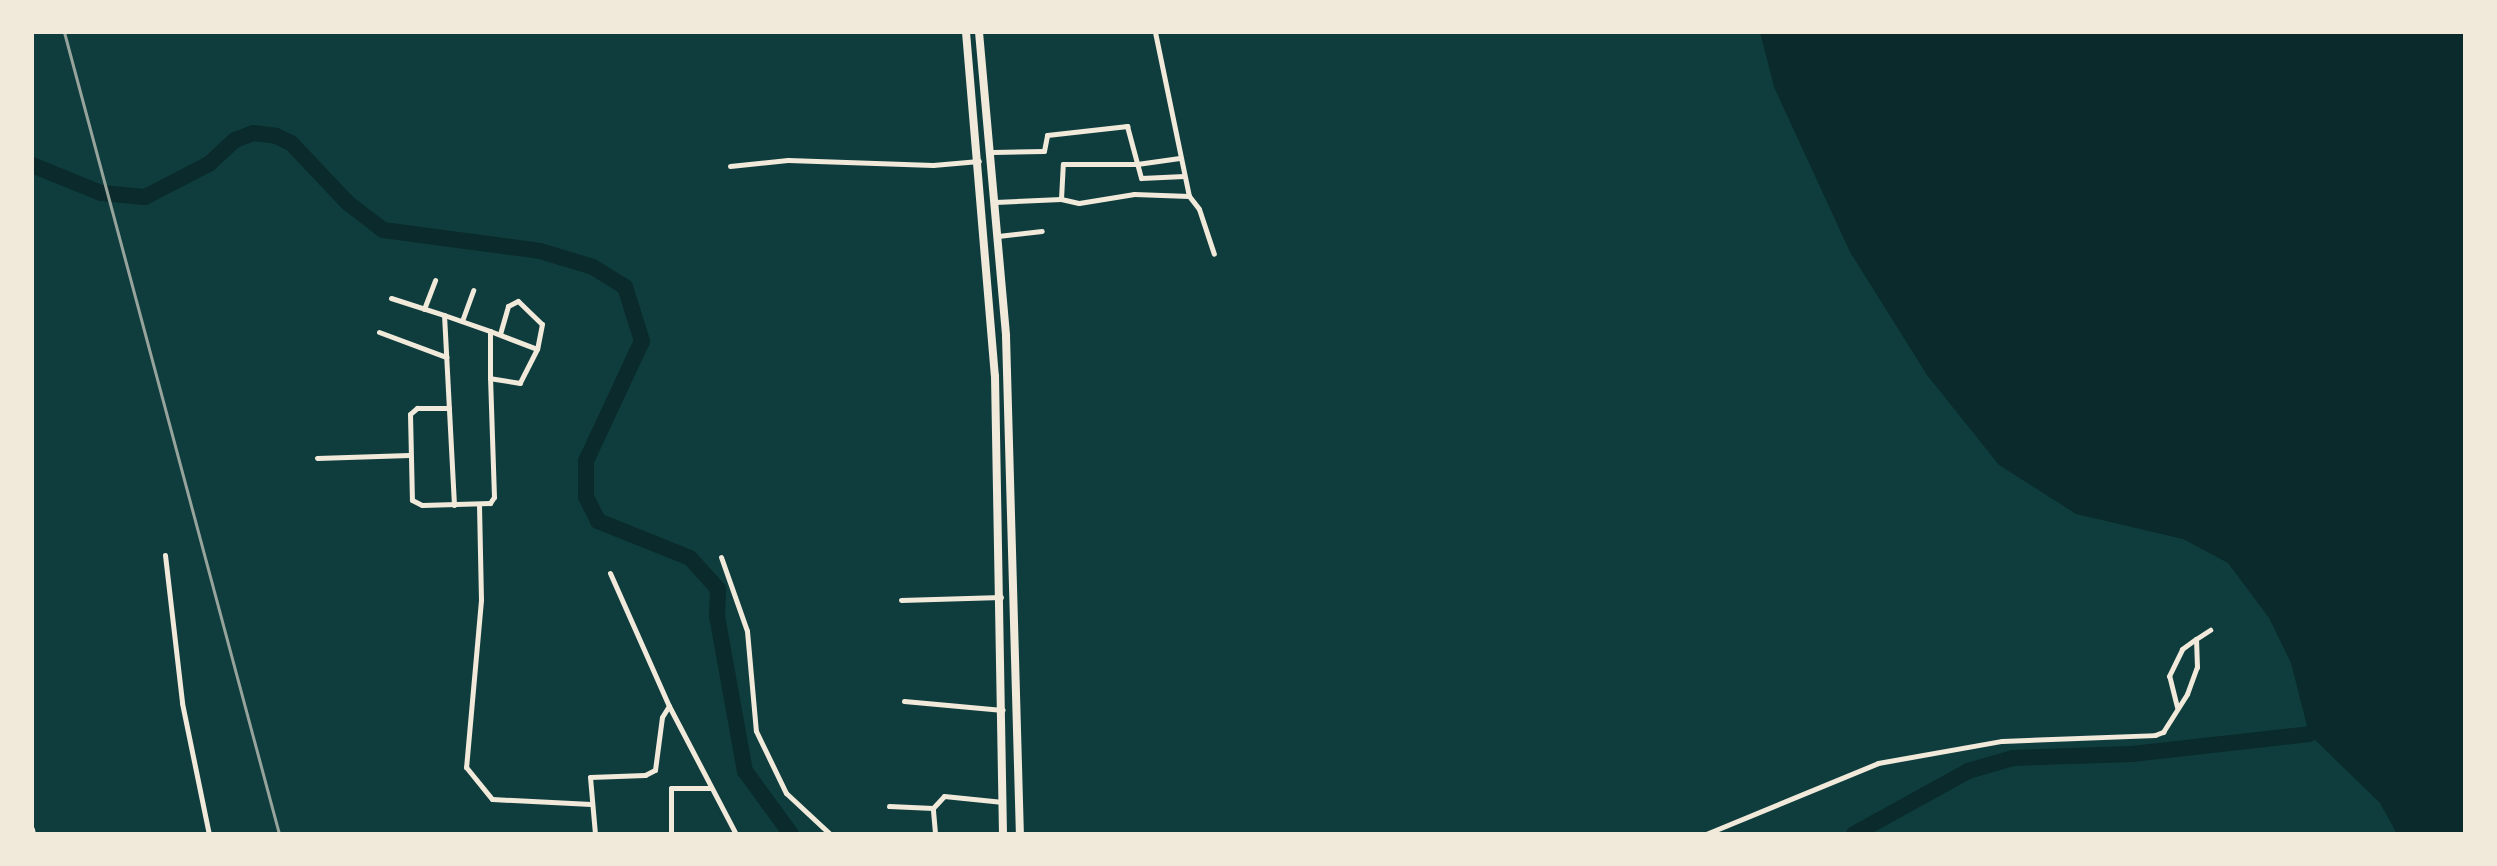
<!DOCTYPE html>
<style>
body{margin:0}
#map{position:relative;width:2497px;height:866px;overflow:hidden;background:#0f3d3e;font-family:"IBM Plex Serif",serif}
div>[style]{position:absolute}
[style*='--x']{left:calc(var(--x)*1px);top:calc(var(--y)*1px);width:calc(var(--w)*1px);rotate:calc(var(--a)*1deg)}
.water>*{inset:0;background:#0a2a2b}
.river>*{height:16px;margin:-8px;padding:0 8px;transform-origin:8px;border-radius:8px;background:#0a2a2b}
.minor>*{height:5px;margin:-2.5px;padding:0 2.5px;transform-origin:2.5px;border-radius:2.5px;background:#f1e9da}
.trunk>*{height:8px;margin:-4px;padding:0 4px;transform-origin:4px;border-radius:4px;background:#f1e9da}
.rail>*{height:3px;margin:-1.5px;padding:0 1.5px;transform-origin:1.5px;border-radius:1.5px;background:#97a49c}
span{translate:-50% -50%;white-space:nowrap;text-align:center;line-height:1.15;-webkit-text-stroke:6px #f1e9da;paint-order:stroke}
.frame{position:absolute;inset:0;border:34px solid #f1e9da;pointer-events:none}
</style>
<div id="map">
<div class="water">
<div style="clip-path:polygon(1760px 32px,2465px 32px,2465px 834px,2397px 834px,2380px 803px,2309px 734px,2291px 663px,2269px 618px,2228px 563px,2183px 539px,2076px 514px,1999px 465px,1927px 375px,1850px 252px,1774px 87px)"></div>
</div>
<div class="river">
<div style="--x:32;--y:165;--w:74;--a:22.1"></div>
<div style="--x:101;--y:193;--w:44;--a:5.2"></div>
<div style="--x:145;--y:197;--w:72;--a:-27.3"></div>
<div style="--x:209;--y:164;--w:35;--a:-43"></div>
<div style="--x:235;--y:140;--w:19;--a:-21"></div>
<div style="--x:253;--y:133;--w:23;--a:7"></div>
<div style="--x:276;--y:136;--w:17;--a:25"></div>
<div style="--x:291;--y:143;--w:83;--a:46.5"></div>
<div style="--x:348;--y:203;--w:44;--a:37.6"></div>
<div style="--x:383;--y:230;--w:158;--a:7.6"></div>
<div style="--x:540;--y:251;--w:55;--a:16.8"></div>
<div style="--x:593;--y:267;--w:38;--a:32"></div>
<div style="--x:625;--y:287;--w:57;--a:72.5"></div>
<div style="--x:642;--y:341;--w:132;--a:115"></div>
<div style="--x:586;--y:461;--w:36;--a:90"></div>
<div style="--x:586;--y:497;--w:27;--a:63"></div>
<div style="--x:598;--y:521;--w:99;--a:21.9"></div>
<div style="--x:690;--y:558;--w:42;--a:47.9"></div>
<div style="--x:718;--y:589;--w:27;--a:92"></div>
<div style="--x:717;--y:616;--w:158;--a:79.8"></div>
<div style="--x:745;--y:771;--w:78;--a:53.9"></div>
<div style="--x:1854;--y:834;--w:130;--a:-28.9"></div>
<div style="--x:1968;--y:771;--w:47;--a:-16.1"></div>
<div style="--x:2013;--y:758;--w:119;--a:-1.9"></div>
<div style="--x:2132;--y:754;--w:178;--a:-6.4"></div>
</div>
<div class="minor">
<div style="--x:1155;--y:32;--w:167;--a:78.3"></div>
<div style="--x:1189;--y:196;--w:16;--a:52"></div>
<div style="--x:1199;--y:209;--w:47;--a:71.6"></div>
<div style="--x:993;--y:152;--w:51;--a:-1.1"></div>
<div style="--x:1044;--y:151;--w:16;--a:-79"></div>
<div style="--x:1047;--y:135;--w:81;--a:-6.4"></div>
<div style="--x:1127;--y:126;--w:54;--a:74.9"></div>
<div style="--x:1141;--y:178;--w:43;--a:-2.7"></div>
<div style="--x:730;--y:166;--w:58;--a:-5.9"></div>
<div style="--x:788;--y:160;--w:145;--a:2"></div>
<div style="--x:933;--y:165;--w:46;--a:-5"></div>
<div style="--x:1061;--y:199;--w:35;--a:-87"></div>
<div style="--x:1063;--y:164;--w:74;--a:0"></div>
<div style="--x:1137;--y:164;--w:43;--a:-7.9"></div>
<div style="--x:995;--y:202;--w:66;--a:-2.6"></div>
<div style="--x:1061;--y:199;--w:18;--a:13"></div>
<div style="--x:1079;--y:203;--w:56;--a:-9.3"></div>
<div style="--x:1134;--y:194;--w:55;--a:2.1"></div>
<div style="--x:998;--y:236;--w:44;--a:-6.5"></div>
<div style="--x:391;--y:298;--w:56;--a:17.8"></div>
<div style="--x:424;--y:309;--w:31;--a:-69"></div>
<div style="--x:462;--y:321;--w:33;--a:-70"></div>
<div style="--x:379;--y:332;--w:72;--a:20.5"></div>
<div style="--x:500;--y:334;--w:29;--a:-74"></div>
<div style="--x:508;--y:306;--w:11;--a:-27"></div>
<div style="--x:518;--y:301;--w:33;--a:44"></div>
<div style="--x:542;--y:324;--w:25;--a:101"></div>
<div style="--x:449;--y:408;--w:32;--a:180"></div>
<div style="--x:417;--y:408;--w:9;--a:139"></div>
<div style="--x:410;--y:414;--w:86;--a:88.7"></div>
<div style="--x:412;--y:500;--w:11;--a:27"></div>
<div style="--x:422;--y:505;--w:68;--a:-1.7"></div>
<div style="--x:490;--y:503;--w:7;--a:-56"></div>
<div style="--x:494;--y:497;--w:119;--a:-91.9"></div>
<div style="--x:490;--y:378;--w:47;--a:-90"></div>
<div style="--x:490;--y:331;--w:50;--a:21"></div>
<div style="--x:537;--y:349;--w:38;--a:117"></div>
<div style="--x:520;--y:383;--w:30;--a:-171"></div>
<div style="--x:317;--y:458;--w:92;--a:-1.9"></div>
<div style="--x:454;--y:505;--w:190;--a:-93"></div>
<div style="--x:444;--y:315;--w:49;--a:19.2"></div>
<div style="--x:479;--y:505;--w:95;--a:88.8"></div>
<div style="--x:481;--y:600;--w:168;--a:95.1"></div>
<div style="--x:466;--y:767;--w:41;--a:50.9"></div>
<div style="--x:492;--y:799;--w:99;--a:2.9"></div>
<div style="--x:165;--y:555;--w:149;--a:83.4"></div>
<div style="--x:182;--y:703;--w:134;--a:78.4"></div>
<div style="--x:721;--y:557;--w:78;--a:70.6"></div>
<div style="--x:747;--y:631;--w:100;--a:84.9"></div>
<div style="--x:756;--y:731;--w:69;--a:64.2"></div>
<div style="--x:786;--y:793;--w:60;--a:43"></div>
<div style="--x:610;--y:573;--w:145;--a:66.1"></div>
<div style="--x:901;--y:600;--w:100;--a:-1.7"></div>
<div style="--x:904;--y:701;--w:99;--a:5.2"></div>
<div style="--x:2177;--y:707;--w:32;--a:-104"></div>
<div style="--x:2169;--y:676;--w:30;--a:-64"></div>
<div style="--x:2182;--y:649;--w:17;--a:-36"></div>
<div style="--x:889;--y:806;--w:44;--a:2.6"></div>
<div style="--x:32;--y:829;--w:5;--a:79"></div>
<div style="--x:935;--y:833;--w:25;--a:-95"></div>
<div style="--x:933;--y:808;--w:16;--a:-47"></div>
<div style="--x:944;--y:796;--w:59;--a:5.8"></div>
<div style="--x:595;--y:834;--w:57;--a:-95"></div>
<div style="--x:590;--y:777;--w:55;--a:-2.1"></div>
<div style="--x:645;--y:775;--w:11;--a:-27"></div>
<div style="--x:655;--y:770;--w:53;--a:-82.5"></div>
<div style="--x:662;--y:717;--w:13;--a:-58"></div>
<div style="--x:669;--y:706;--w:144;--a:62.4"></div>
<div style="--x:671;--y:834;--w:46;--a:-90"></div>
<div style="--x:671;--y:788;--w:39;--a:0"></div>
<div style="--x:1706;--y:834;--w:186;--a:-22.4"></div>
<div style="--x:1878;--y:763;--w:126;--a:-10.1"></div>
<div style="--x:2002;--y:741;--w:153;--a:-2.2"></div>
<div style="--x:2155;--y:735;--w:9;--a:-21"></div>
<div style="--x:2163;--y:732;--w:45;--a:-57.7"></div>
<div style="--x:2187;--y:694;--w:29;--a:-70"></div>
<div style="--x:2197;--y:667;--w:28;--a:-92"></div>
<div style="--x:2196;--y:639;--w:17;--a:-33"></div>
</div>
<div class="trunk">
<div style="--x:966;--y:32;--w:345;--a:85.2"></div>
<div style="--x:995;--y:376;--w:458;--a:89"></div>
<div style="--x:979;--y:32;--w:305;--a:84.9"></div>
<div style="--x:1006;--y:336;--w:498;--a:88.4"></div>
</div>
<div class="rail">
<div style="--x:64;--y:32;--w:830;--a:74.99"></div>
</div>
<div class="frame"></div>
</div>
